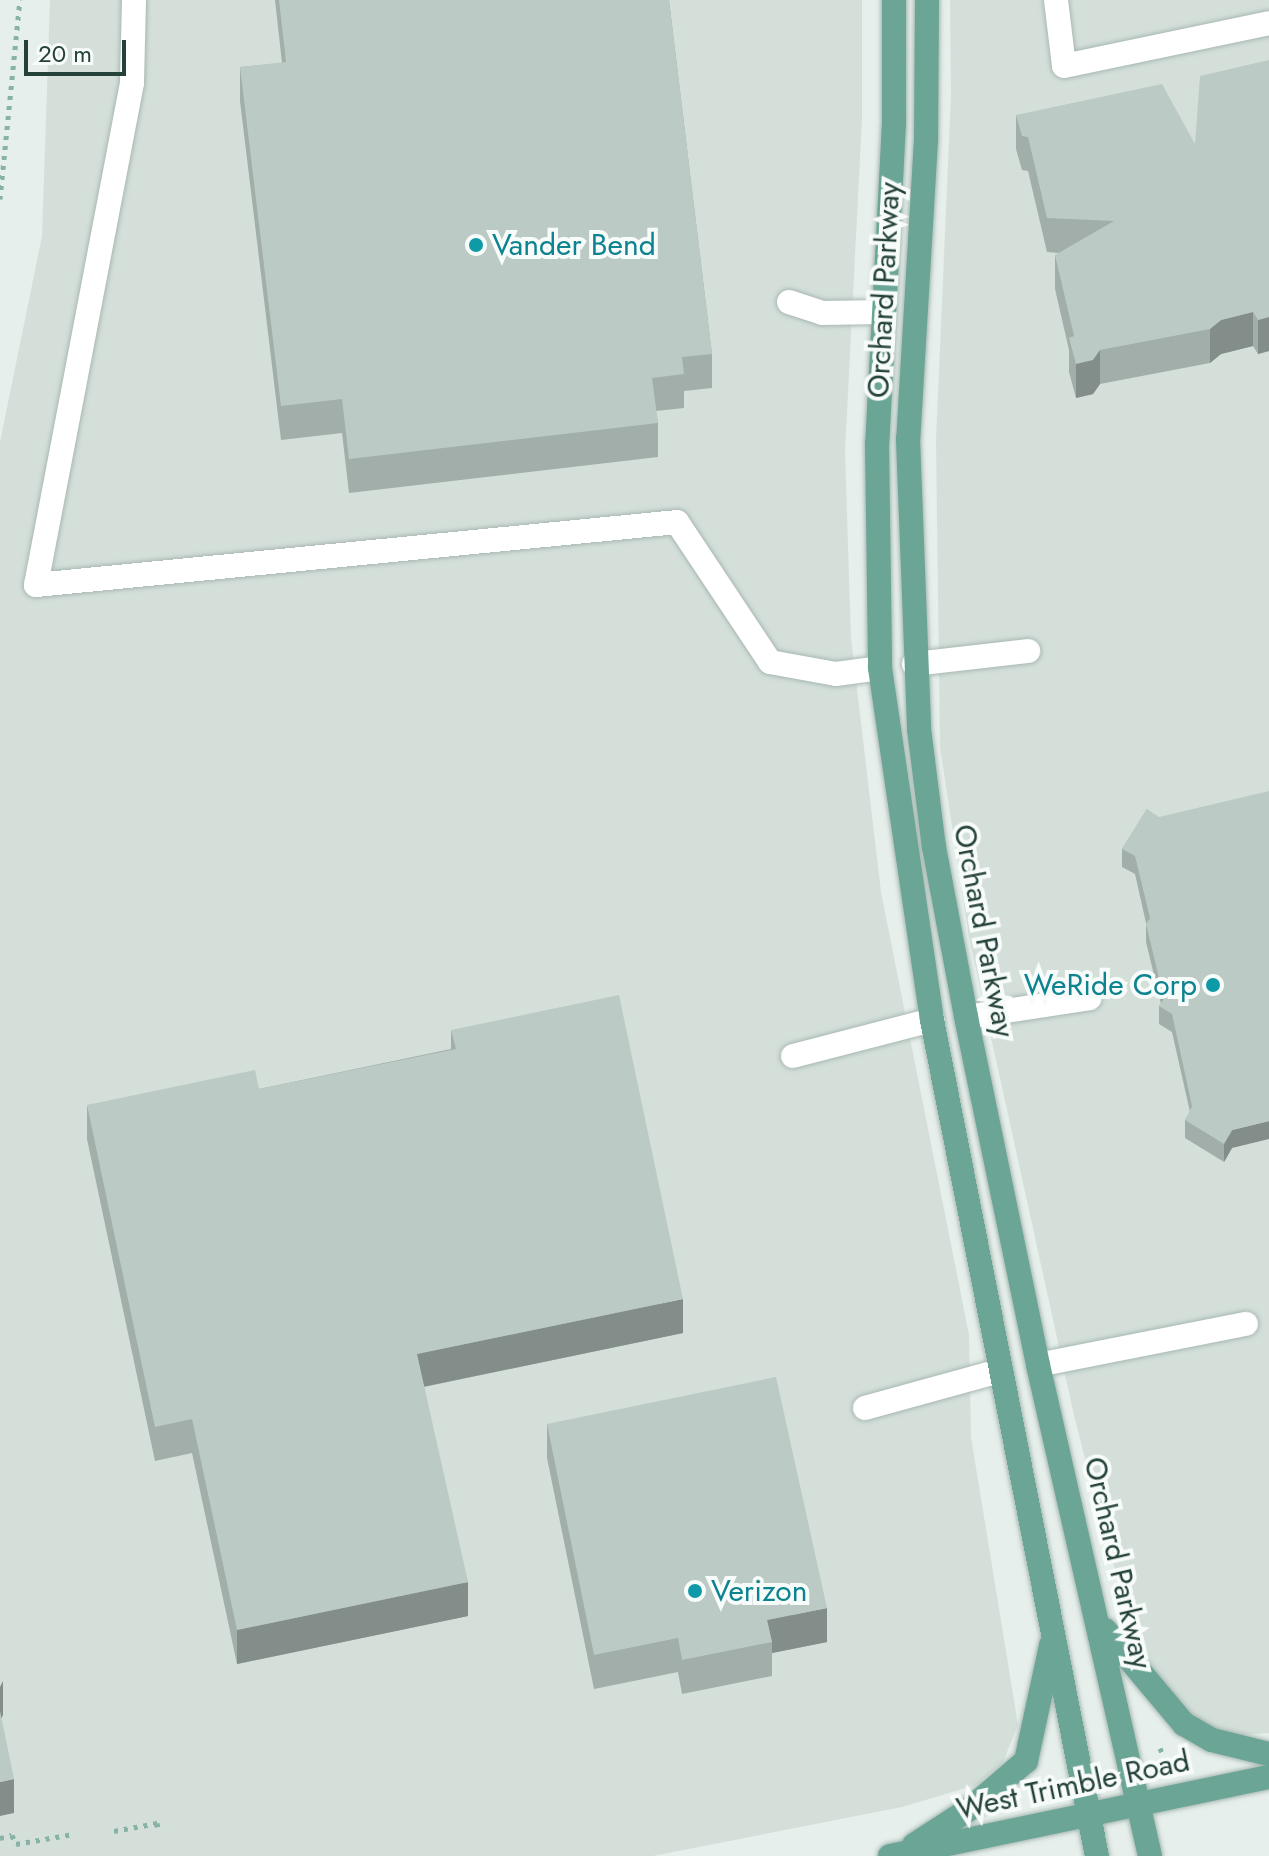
<!DOCTYPE html>
<style>
body{margin:0}
#map{position:relative;width:1269px;height:1856px;overflow:hidden;background:#e6efeb;font-family:Jost,sans-serif}
div>[style]{position:absolute}
[style*='--x']{left:calc(var(--x)*1px);top:calc(var(--y)*1px);width:calc(var(--w)*1px);rotate:calc(var(--a)*1deg)}
.built>*{inset:0;background:#d4dfda}
.path>*{height:5px;margin-top:-2.5px;transform-origin:0;background:repeating-linear-gradient(90deg,#86b3a5 0 4px,transparent 0 10px)}
.roads{filter:drop-shadow(0 0 2px #a8b8b2) drop-shadow(0 0 2px #a8b8b2)}
.minor>*{height:24px;margin:-12px;padding:0 12px;transform-origin:12px;border-radius:12px;background:#fff}
.major>*{height:24px;margin:-12px;padding:0 12px;transform-origin:12px;border-radius:12px;background:#6aa596}
.wall>*{inset:0;background:#a1aea9}
.shaded-wall>*{inset:0;background:#838d89}
.building>*{inset:0;background:#bbcac4}
.dots>*{width:22px;height:22px;translate:-50% -50%;box-sizing:border-box;border:4px solid #f7fbf9;border-radius:50%}
span{translate:-50% -50%;white-space:nowrap;text-align:center;line-height:1.15;-webkit-text-stroke:8px #f7fbf9;paint-order:stroke}
.culture-label{font-size:30px;color:#0d838f}
.left{translate:0 -50%;text-align:left}
.right{translate:-100% -50%;text-align:right}
.street-label{font-size:30px;color:#24423a}
.scale{position:absolute;left:24px;top:40px;width:102px;height:36px;box-sizing:border-box;border:4px solid #24423a;border-top:0;padding-left:10px;font-size:24px;line-height:28px;white-space:nowrap;color:#24423a;-webkit-text-stroke:6px #f7fbf9;paint-order:stroke}
</style>
<div id="map">
<div class="built">
<div style="clip-path:polygon(50px 0,862px 0,862px 119px,845px 452px,851px 638px,881px 892px,969px 1335px,971px 1437px,1018px 1725px,1003px 1762px,976px 1785px,902px 1807px,653px 1856px,0 1856px,0 442px,42px 236px)"></div>
<div style="clip-path:polygon(950px 0,1269px 0,1269px 1733px,1228px 1736px,1195px 1723px,1155px 1683px,1108px 1549px,1074px 1415px,969px 937px,940px 747px,936px 440px,951px 95px)"></div>
</div>
<div class="path">
<div style="--x:0;--y:199;--w:200;--a:-84.3"></div>
<div style="--x:1160;--y:1748;--w:11;--a:68"></div>
<div style="--x:114;--y:1831;--w:44;--a:-10.5"></div>
<div style="--x:157;--y:1823;--w:9;--a:77"></div>
<div style="--x:0;--y:1838;--w:12;--a:-14"></div>
<div style="--x:12;--y:1835;--w:10;--a:66"></div>
<div style="--x:16;--y:1844;--w:58;--a:-10"></div>
</div>
<div class="roads">
<div class="minor">
<div style="--x:134;--y:0;--w:83;--a:91.4"></div>
<div style="--x:132;--y:83;--w:511;--a:100.83"></div>
<div style="--x:36;--y:585;--w:644;--a:-5.61"></div>
<div style="--x:677;--y:522;--w:168;--a:56.4"></div>
<div style="--x:770;--y:662;--w:67;--a:10.3"></div>
<div style="--x:836;--y:674;--w:44;--a:-7.8"></div>
<div style="--x:1056;--y:0;--w:66;--a:83.1"></div>
<div style="--x:1064;--y:66;--w:209;--a:-11.8"></div>
<div style="--x:789;--y:302;--w:35;--a:18"></div>
<div style="--x:822;--y:313;--w:61;--a:-0.9"></div>
<div style="--x:914;--y:664;--w:115;--a:-6.5"></div>
<div style="--x:966;--y:1017;--w:125;--a:-8.7"></div>
<div style="--x:793;--y:1056;--w:144;--a:-14.5"></div>
<div style="--x:1038;--y:1365;--w:212;--a:-11.2"></div>
<div style="--x:865;--y:1408;--w:139;--a:-15.4"></div>
</div>
<div class="major">
<div style="--x:894;--y:0;--w:123;--a:90"></div>
<div style="--x:894;--y:123;--w:321;--a:93"></div>
<div style="--x:877;--y:444;--w:224;--a:89.2"></div>
<div style="--x:880;--y:668;--w:356;--a:81.6"></div>
<div style="--x:932;--y:1020;--w:852;--a:78.84"></div>
<div style="--x:927;--y:0;--w:140;--a:90.4"></div>
<div style="--x:926;--y:140;--w:300;--a:93.4"></div>
<div style="--x:908;--y:439;--w:290;--a:87.8"></div>
<div style="--x:919;--y:729;--w:119;--a:82.8"></div>
<div style="--x:934;--y:847;--w:173;--a:79.3"></div>
<div style="--x:966;--y:1017;--w:355;--a:78.3"></div>
<div style="--x:1038;--y:1365;--w:504;--a:77.15"></div>
<div style="--x:1105;--y:1630;--w:123;--a:50"></div>
<div style="--x:1184;--y:1724;--w:32;--a:30"></div>
<div style="--x:1212;--y:1740;--w:59;--a:13.8"></div>
<div style="--x:914;--y:1845;--w:68;--a:-33"></div>
<div style="--x:971;--y:1808;--w:72;--a:-40.5"></div>
<div style="--x:1026;--y:1761;--w:119;--a:-77.8"></div>
<div style="--x:890;--y:1856;--w:387;--a:-11.8"></div>
</div>
</div>
<div class="wall">
<div style="clip-path:polygon(275px 0,669px 0,712px 354px,712px 388px,684px 391px,684px 408px,656px 411px,658px 423px,658px 457px,349px 493px,342px 433px,281px 440px,240px 101px,240px 67px,282px 63px)"></div>
<div style="clip-path:polygon(1269px 60px,1269px 351px,1258px 354px,1253px 346px,1221px 354px,1210px 363px,1100px 384px,1093px 394px,1076px 398px,1069px 372px,1069px 350px,1055px 289px,1055px 255px,1059px 253px,1047px 252px,1028px 171px,1022px 170px,1016px 149px,1016px 115px,1195px 144px)"></div>
<div style="clip-path:polygon(1147px 809px,1232px 1148px,1224px 1162px,1185px 1138px,1185px 1120px,1190px 1112px,1172px 1032px,1159px 1024px,1159px 1006px,1161px 1004px,1146px 942px,1146px 923px,1135px 874px,1122px 867px,1122px 849px)"></div>
<div style="clip-path:polygon(451px 1030px,683px 1333px,424px 1387px,468px 1616px,237px 1664px,192px 1453px,155px 1461px,87px 1139px,87px 1105px,259px 1089px,451px 1049px)"></div>
<div style="clip-path:polygon(547px 1424px,827px 1642px,772px 1653px,772px 1676px,682px 1694px,678px 1672px,594px 1689px,547px 1458px)"></div>
</div>
<div class="shaded-wall">
<div style="clip-path:polygon(1253px 312px,1253px 346px,1221px 354px,1210px 363px,1210px 329px,1221px 320px)"></div>
<div style="clip-path:polygon(1269px 317px,1269px 351px,1258px 354px,1258px 320px)"></div>
<div style="clip-path:polygon(1100px 350px,1100px 384px,1093px 394px,1076px 398px,1076px 364px)"></div>
<div style="clip-path:polygon(1269px 1121px,1269px 1139px,1232px 1148px,1224px 1162px,1224px 1144px,1232px 1130px)"></div>
<div style="clip-path:polygon(683px 1299px,683px 1333px,417px 1388px,417px 1354px)"></div>
<div style="clip-path:polygon(468px 1582px,468px 1616px,237px 1664px,237px 1630px)"></div>
<div style="clip-path:polygon(827px 1608px,827px 1642px,772px 1653px,772px 1642px,767px 1620px)"></div>
<div style="clip-path:polygon(3px 1681px,3px 1715px,0 1721px,0 1687px)"></div>
<div style="clip-path:polygon(14px 1779px,14px 1813px,0 1816px,0 1782px)"></div>
</div>
<div class="building">
<div style="clip-path:polygon(279px 0,669px 0,712px 354px,682px 357px,684px 374px,652px 378px,658px 423px,349px 459px,342px 399px,281px 406px,240px 67px,286px 62px)"></div>
<div style="clip-path:polygon(1269px 60px,1269px 317px,1258px 320px,1253px 312px,1221px 320px,1210px 329px,1100px 350px,1093px 360px,1076px 364px,1069px 338px,1074px 336px,1055px 255px,1114px 221px,1047px 218px,1028px 137px,1022px 136px,1016px 115px,1162px 84px,1195px 144px,1200px 76px)"></div>
<div style="clip-path:polygon(1269px 791px,1269px 1121px,1232px 1130px,1224px 1144px,1185px 1120px,1192px 1106px,1172px 1014px,1159px 1006px,1164px 999px,1146px 924px,1150px 918px,1135px 856px,1122px 849px,1147px 809px,1159px 817px)"></div>
<div style="clip-path:polygon(619px 995px,683px 1299px,417px 1354px,468px 1582px,237px 1630px,192px 1419px,155px 1427px,87px 1105px,255px 1070px,259px 1089px,456px 1049px,451px 1030px)"></div>
<div style="clip-path:polygon(776px 1377px,827px 1608px,767px 1620px,772px 1642px,682px 1660px,678px 1638px,594px 1655px,547px 1424px)"></div>
<div style="clip-path:polygon(0 1711px,14px 1779px,0 1782px)"></div>
</div>
<div class="dots">
<div style="left:476px;top:245px;background:#0f9aa8"></div>
<div style="left:1213px;top:985px;background:#0f9aa8"></div>
<div style="left:695px;top:1591px;background:#0f9aa8"></div>
</div>
<div class="culture-label">
<span class="left" style="left:492px;top:245px">Vander Bend</span>
<span class="right" style="left:1197px;top:985px">WeRide Corp</span>
<span class="left" style="left:711px;top:1591px">Verizon</span>
</div>
<div class="street-label">
<span style="left:884px;top:290px;rotate:-87deg">Orchard Parkway</span>
<span style="left:984px;top:931px;rotate:79deg">Orchard Parkway</span>
<span style="left:1118px;top:1563px;rotate:77deg">Orchard Parkway</span>
<span style="left:1073px;top:1785px;rotate:-12deg">West Trimble Road</span>
</div>
<div class="scale">20 m</div>
</div>
